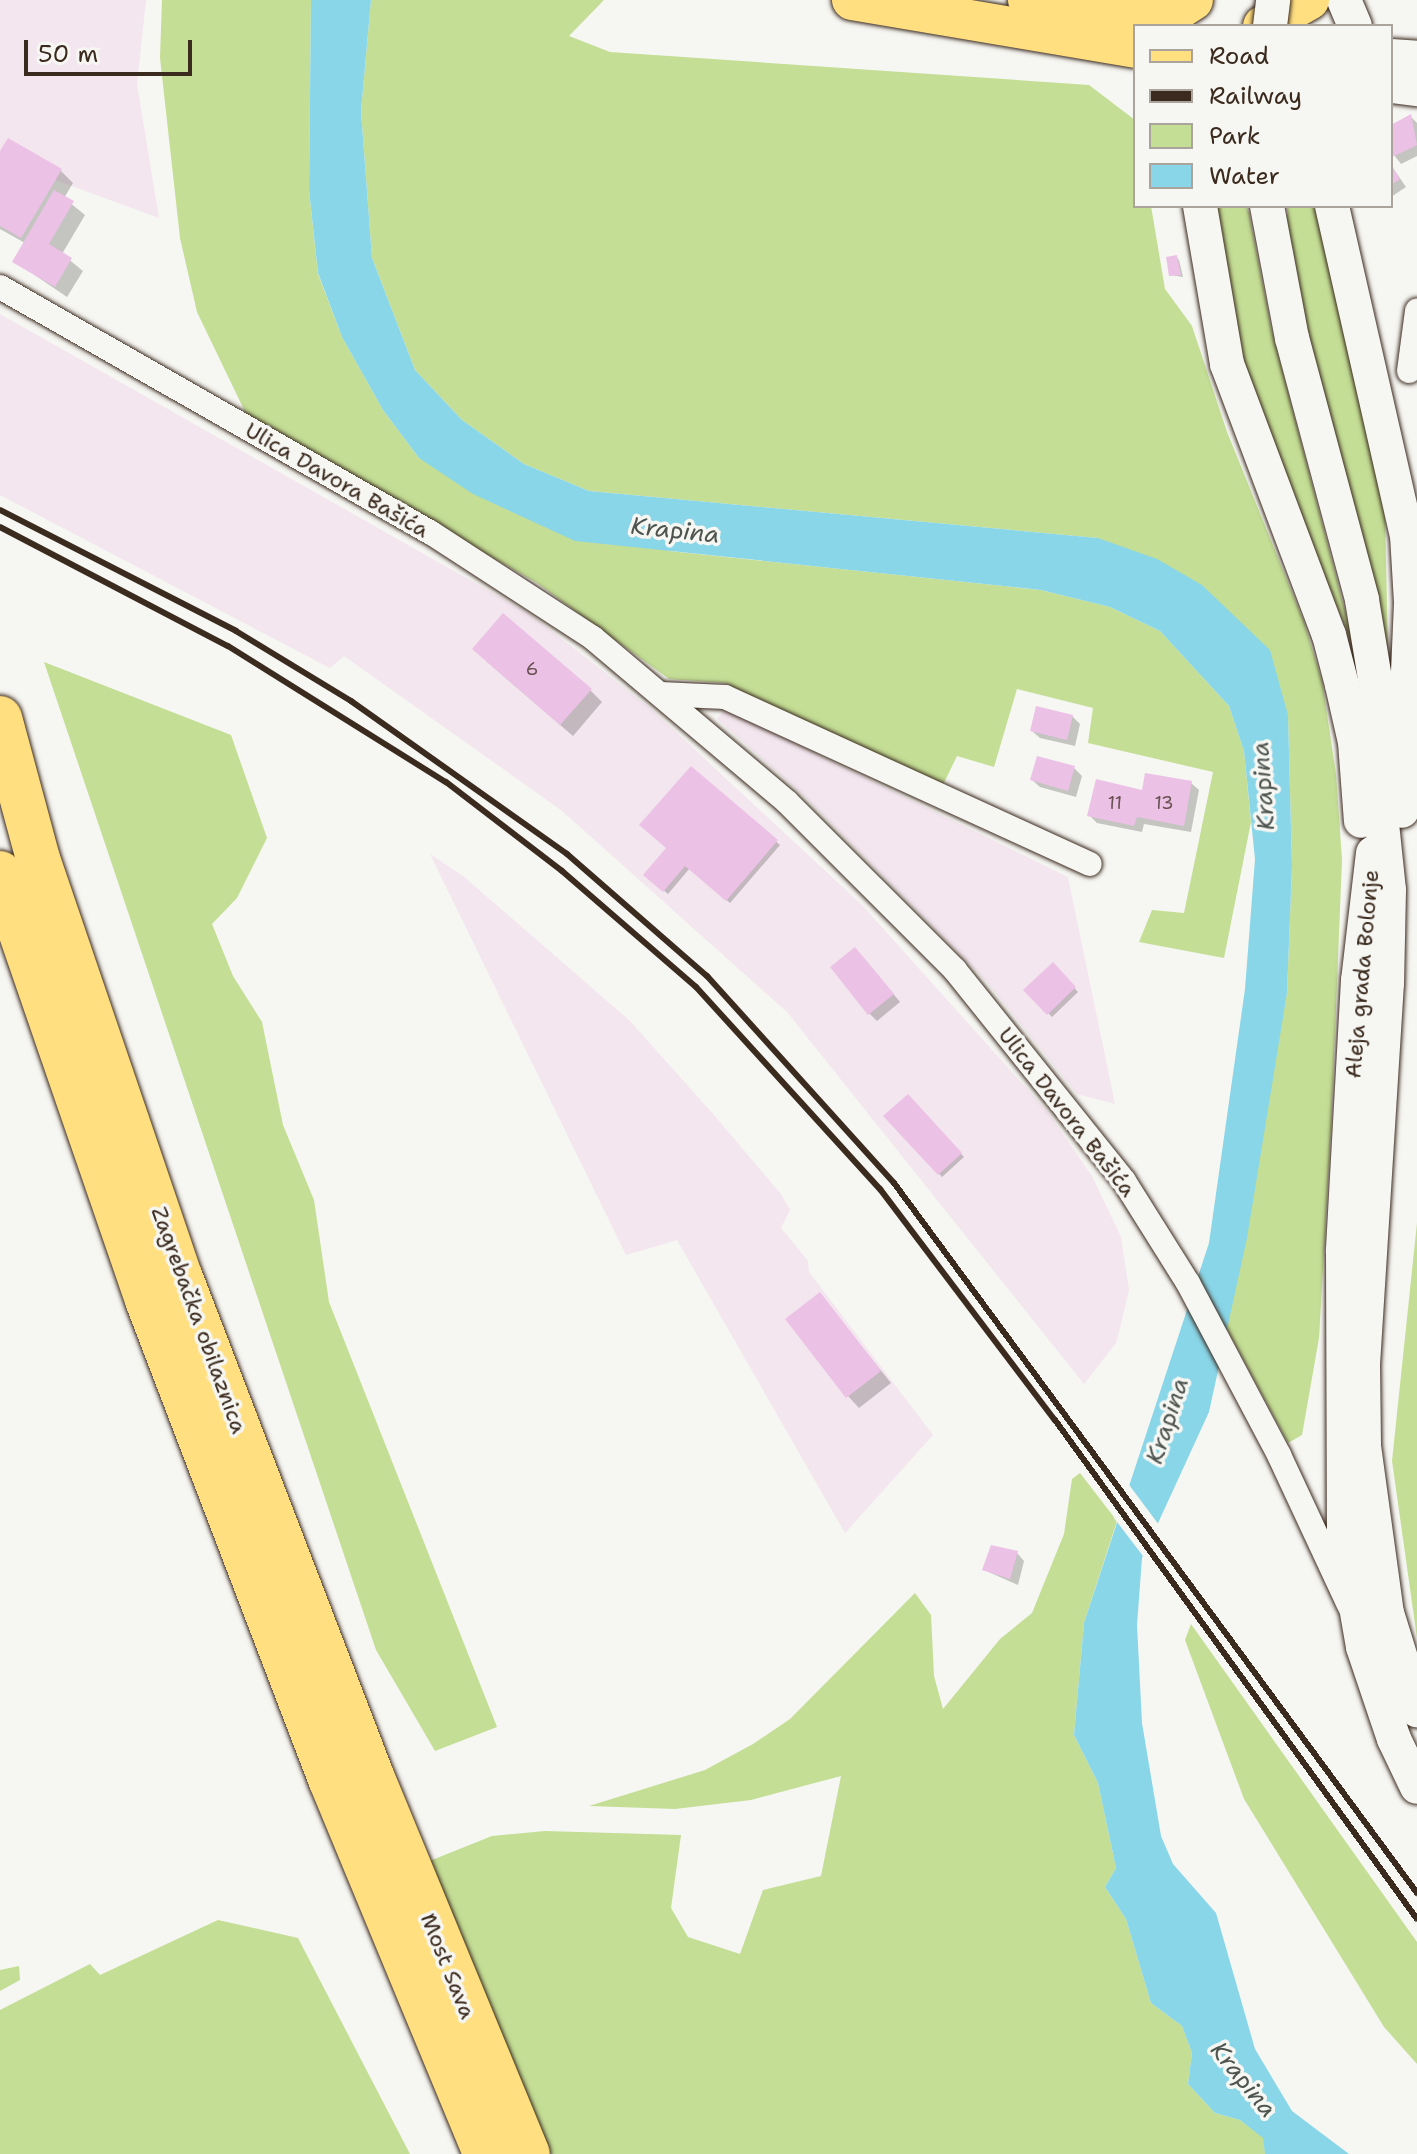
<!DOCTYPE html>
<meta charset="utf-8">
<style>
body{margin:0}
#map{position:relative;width:1417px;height:2154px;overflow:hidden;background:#f6f6f2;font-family:"Shantell Sans",sans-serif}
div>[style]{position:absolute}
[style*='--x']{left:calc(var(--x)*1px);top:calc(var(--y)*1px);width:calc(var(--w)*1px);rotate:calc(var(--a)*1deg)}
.built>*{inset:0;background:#f3e6ee}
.green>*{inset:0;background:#c4de95}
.water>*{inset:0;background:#89d6e8}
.pier>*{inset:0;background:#f6f6f2}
.shadow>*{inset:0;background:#0003}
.building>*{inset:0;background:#ecc1e6}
.roads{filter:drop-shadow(0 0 2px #3b2a1e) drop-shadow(0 0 2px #3b2a1e)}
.minor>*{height:24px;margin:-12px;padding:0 12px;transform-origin:12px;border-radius:12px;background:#f6f6f2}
.secondary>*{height:34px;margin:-17px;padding:0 17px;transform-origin:17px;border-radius:17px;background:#f6f6f2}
.primary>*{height:40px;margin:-20px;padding:0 20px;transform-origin:20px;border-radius:20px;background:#ffdf80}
.motorway>*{height:44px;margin:-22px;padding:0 22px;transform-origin:22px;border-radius:22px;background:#ffdf80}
.rail>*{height:6px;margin:-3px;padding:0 3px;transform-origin:3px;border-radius:3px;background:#3b2a1e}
.bridges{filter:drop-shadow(0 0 2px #3b2a1e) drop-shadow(0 0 2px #3b2a1e)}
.secondary-bridge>*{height:34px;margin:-17px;padding:0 17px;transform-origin:17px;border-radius:17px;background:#f6f6f2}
span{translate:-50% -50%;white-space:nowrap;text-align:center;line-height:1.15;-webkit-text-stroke:7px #f6f6f2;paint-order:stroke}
.number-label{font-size:18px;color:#675050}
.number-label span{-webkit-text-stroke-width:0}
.street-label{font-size:22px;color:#3b2a1e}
.water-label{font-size:24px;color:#4e5550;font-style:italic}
.legend{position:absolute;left:1133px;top:24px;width:260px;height:184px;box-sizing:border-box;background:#f6f6f2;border:2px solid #aba49d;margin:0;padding:10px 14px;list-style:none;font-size:24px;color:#3b2a1e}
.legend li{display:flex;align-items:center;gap:16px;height:40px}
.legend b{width:40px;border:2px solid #aba49d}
.scale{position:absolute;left:24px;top:40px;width:168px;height:36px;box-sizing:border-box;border:4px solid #3b2a1e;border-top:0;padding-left:10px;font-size:24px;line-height:28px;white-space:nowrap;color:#3b2a1e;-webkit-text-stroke:6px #f6f6f2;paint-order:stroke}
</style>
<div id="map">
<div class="built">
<div style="clip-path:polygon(0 0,146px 0,137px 84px,159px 218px,36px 173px,0 155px)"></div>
<div style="clip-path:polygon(0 314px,530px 614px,650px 708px,862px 905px,1047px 1111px,1092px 1176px,1121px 1237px,1129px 1290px,1120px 1328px,1116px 1343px,1084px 1384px,787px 1012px,561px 810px,344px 656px,330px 668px,0 495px)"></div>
<div style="clip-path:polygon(725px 709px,1068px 877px,1115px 1104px,1077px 1094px,986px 981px,803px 795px,717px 719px)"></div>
<div style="clip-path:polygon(430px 854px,463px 876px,630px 1021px,713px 1114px,781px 1194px,790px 1210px,781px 1228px,808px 1261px,809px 1272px,933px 1435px,845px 1533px,677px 1240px,626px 1255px)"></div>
</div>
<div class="green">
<div style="clip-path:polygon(162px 0,311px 0,309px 190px,318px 274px,342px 337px,383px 410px,419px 458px,669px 551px,1041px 590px,1110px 607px,1160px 631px,1229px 706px,1244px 751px,1251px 822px,1224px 958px,1139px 942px,1152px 910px,1184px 913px,1213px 772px,1088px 743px,1093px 708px,1017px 689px,994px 767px,957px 756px,940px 791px,725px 683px,669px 679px,537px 583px,248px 418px,197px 312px,180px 238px,160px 58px)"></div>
<div style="clip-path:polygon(371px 0,604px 0,569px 36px,610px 52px,1089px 85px,1135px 120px,1135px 206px,1151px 206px,1165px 289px,1192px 326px,1227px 432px,1304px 622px,1322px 681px,1336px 774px,1342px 860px,1331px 1129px,1319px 1338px,1302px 1435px,1288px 1443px,1227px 1329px,1287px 993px,1292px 866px,1288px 715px,1098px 538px,589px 491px,524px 464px,462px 420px,415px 370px,372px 258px,361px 111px)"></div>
<div style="clip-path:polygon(1213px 206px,1246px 206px,1249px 213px,1271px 327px,1356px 653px,1269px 444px,1228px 311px)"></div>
<div style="clip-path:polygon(1287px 206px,1316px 206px,1365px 421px,1385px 517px,1388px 648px,1304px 327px,1282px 215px,1288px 215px)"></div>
<div style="clip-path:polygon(44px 662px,231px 735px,267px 838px,237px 898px,212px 924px,233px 976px,262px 1022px,283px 1125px,314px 1200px,329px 1302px,497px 1727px,435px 1751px,376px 1650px)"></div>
<div style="clip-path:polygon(1417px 1223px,1417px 1638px,1392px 1461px)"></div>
<div style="clip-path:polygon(1080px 1473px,1117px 1521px,1084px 1623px,1074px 1735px,1098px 1783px,1116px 1868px,1105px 1887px,1126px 1919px,1151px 2003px,1182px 2026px,1192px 2053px,1188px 2084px,1215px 2113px,1240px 2120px,1264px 2138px,1265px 2154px,551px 2154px,427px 1862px,492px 1836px,545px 1831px,681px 1835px,671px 1908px,688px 1937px,740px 1954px,763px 1890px,821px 1876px,841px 1776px,751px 1800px,675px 1809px,589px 1806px,705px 1770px,753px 1744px,790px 1719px,915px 1593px,931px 1615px,934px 1676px,943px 1709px,1000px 1639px,1032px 1613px,1064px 1534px,1072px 1479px)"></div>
<div style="clip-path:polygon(1191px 1624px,1417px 1942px,1417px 2064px,1384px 2027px,1244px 1799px,1185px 1640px)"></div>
<div style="clip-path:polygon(218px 1920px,298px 1938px,410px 2154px,0 2154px,0 2010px,90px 1964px,100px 1975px)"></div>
<div style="clip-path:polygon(19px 1966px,20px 1980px,0 1991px,0 1970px)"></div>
</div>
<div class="water">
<div style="clip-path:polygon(311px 0,371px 0,361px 111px,372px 258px,415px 370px,462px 420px,524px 464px,589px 491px,1098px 538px,1157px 559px,1202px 585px,1270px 650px,1288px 715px,1292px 866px,1287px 993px,1247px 1238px,1209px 1412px,1142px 1558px,1137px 1625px,1142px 1723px,1161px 1836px,1173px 1864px,1216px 1913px,1255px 2049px,1292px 2111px,1349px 2154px,1265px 2154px,1263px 2138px,1240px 2120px,1215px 2113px,1188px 2084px,1192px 2053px,1182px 2026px,1151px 2003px,1126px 1919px,1105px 1887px,1116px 1868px,1098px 1783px,1074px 1735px,1084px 1623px,1209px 1243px,1245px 989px,1255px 859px,1244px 751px,1229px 706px,1160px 631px,1110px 607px,1041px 590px,575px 541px,473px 494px,419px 458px,383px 410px,342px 337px,318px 273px,309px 190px)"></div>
</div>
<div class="pier">
<div style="clip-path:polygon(1127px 1482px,1162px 1529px,1146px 1560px,1114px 1518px)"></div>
</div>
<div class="shadow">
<div style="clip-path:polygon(1411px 117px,1417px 123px,1417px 156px,1401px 164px,1391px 151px,1391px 127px)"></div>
<div style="clip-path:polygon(0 155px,61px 171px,73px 183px,64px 198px,85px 215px,62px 254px,83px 271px,67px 297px,14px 261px,25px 243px,0 229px)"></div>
<div style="clip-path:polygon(1391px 165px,1406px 187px,1391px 197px)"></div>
<div style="clip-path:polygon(1176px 257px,1179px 260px,1183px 277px,1171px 275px)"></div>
<div style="clip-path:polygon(486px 661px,590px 690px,602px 702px,573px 736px)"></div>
<div style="clip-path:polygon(1072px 716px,1080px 724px,1075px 746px,1040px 738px,1032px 731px)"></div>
<div style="clip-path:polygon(691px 768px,780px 845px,730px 903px,690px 868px,668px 894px,646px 875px,669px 848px)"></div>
<div style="clip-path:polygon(1074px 768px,1082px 776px,1076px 797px,1040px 787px,1032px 780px)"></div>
<div style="clip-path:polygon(1191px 783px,1199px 790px,1191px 832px,1144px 824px,1142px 832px,1097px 823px,1089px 815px,1144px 792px)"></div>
<div style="clip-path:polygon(863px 957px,900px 1002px,877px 1021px,869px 1013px)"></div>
<div style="clip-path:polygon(1053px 965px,1078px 992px,1052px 1017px,1026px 990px)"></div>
<div style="clip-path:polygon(908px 1097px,964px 1157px,942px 1177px,886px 1116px)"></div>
<div style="clip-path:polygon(820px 1295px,891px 1383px,859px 1408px,848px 1396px)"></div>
<div style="clip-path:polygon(1017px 1553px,1024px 1561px,1018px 1585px,984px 1570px)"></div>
</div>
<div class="building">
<div style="clip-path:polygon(1411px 114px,1417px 145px,1392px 157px,1391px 125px)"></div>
<div style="clip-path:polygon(8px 138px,62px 169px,21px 238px,0 226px,0 151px)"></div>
<div style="clip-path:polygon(1391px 165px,1400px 179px,1391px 185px)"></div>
<div style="clip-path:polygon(54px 190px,74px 201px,49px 244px,72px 258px,55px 287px,12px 262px)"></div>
<div style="clip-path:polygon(1177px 255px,1181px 275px,1169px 276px,1166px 257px)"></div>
<div style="clip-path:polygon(503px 613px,592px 689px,560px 725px,472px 649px)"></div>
<div style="clip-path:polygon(1036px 706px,1073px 715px,1067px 740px,1030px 731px)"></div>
<div style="clip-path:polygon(1037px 756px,1075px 766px,1068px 791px,1030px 780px)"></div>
<div style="clip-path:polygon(691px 766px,778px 840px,726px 901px,685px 866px,663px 892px,643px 875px,666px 848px,639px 825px)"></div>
<div style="clip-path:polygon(1145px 773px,1192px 781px,1184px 826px,1137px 817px,1134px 826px,1087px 816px,1096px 779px,1142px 790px)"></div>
<div style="clip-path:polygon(855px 947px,894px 994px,868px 1015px,830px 967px)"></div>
<div style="clip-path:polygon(1053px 962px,1076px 987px,1047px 1015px,1023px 990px)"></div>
<div style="clip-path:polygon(908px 1094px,962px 1153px,938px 1175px,883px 1116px)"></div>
<div style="clip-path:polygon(820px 1292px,881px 1371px,846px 1398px,785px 1319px)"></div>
<div style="clip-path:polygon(991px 1545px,1018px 1551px,1010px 1579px,982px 1570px)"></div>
</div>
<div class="roads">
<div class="minor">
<div style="--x:0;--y:287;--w:495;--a:29.7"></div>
<div style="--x:430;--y:532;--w:194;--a:33"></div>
<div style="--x:593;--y:638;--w:254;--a:40.2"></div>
<div style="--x:787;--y:802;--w:238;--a:45"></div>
<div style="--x:955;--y:970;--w:270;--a:51.3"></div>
<div style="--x:1124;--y:1181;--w:120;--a:57.9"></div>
<div style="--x:1188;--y:1283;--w:195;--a:62.1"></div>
<div style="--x:1279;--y:1455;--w:166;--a:65"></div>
<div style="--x:1409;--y:371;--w:61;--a:-82.4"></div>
<div style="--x:660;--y:694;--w:65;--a:2.6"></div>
<div style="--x:725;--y:697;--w:401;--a:24.6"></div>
</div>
<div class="secondary">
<div style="--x:1344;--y:0;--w:28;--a:67"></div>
<div style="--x:1391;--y:56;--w:26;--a:4"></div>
<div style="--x:1391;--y:86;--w:26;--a:7"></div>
<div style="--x:1200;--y:206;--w:160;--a:80.3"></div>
<div style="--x:1227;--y:364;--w:290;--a:69.4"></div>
<div style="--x:1329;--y:635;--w:52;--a:75.4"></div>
<div style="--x:1342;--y:685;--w:58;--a:77.2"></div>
<div style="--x:1355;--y:742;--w:79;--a:85.7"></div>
<div style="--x:1267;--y:206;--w:134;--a:79.3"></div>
<div style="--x:1292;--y:338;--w:271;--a:75"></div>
<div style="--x:1362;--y:600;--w:110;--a:80.6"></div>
<div style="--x:1380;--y:709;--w:105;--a:89.5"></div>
<div style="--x:1381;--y:814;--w:76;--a:84"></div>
<div style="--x:1389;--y:890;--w:93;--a:91.2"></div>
<div style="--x:1387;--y:983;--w:381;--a:93.6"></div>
<div style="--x:1363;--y:1363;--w:83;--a:89.3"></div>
<div style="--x:1364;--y:1446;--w:169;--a:82.2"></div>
<div style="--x:1387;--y:1613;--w:102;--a:72.8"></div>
<div style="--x:1332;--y:206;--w:337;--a:77.2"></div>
<div style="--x:1407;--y:535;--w:68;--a:86.6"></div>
<div style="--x:1411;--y:603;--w:208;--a:92.5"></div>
<div style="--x:1373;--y:853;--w:128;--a:96.7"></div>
<div style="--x:1358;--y:980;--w:272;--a:93.2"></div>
<div style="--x:1343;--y:1252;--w:286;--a:89.8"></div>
<div style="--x:1344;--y:1538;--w:111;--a:80.1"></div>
<div style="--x:1363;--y:1647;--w:97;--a:71.4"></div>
<div style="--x:1394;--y:1739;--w:53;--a:64.4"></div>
</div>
<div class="primary">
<div style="--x:852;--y:0;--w:287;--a:9.6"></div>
<div style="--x:1028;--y:0;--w:135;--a:9"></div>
<div style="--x:1161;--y:21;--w:38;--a:-33"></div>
<div style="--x:1263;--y:26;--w:53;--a:-29.5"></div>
</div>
<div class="motorway">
<div style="--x:0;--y:718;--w:146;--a:74.9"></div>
<div style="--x:38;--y:859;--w:443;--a:71.2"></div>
<div style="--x:181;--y:1278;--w:533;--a:69.02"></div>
<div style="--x:372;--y:1776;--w:409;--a:67.6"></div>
<div style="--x:0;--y:873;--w:452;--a:71"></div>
<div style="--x:147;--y:1300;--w:513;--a:69.09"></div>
<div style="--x:330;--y:1779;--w:406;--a:67.5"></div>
</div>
</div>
<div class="rail">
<div style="--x:0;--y:510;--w:265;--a:27.1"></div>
<div style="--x:236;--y:631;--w:135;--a:31.3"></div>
<div style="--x:351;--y:701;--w:265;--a:35.3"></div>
<div style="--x:567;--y:854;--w:186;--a:41.1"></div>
<div style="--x:707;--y:976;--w:279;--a:47.9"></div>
<div style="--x:894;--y:1183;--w:882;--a:53.62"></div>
<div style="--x:0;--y:527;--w:257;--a:27.6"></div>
<div style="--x:228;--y:646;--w:257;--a:32"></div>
<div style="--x:446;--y:782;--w:146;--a:37.5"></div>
<div style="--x:562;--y:871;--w:177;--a:40.9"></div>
<div style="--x:696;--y:987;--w:273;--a:47.7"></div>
<div style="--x:880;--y:1189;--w:290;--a:52.9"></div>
<div style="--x:1055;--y:1420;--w:616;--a:54.04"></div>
</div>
<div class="bridges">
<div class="secondary-bridge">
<div style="--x:1270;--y:26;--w:26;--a:-83"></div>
</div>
</div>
<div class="number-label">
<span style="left:532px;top:669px">6</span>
<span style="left:1115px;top:803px">11</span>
<span style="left:1164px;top:803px">13</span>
</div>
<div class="street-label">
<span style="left:337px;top:480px;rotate:30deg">Ulica Davora Bašića</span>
<span style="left:1362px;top:974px;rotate:-85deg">Aleja grada Bolonje</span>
<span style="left:1067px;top:1112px;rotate:52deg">Ulica Davora Bašića</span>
<span style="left:199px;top:1320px;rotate:70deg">Zagrebačka obilaznica</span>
<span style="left:448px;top:1966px;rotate:68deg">Most Sava</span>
</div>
<div class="water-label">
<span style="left:675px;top:531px;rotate:6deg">Krapina</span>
<span style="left:1264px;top:786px;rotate:-94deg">Krapina</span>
<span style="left:1168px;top:1421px;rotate:-72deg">Krapina</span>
<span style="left:1243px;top:2080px;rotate:51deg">Krapina</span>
</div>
<ul class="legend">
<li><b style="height:10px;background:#ffdf80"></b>Road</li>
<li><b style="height:10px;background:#3b2a1e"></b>Railway</li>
<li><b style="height:22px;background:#c4de95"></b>Park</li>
<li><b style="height:22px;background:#89d6e8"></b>Water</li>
</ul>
<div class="scale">50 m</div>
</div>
